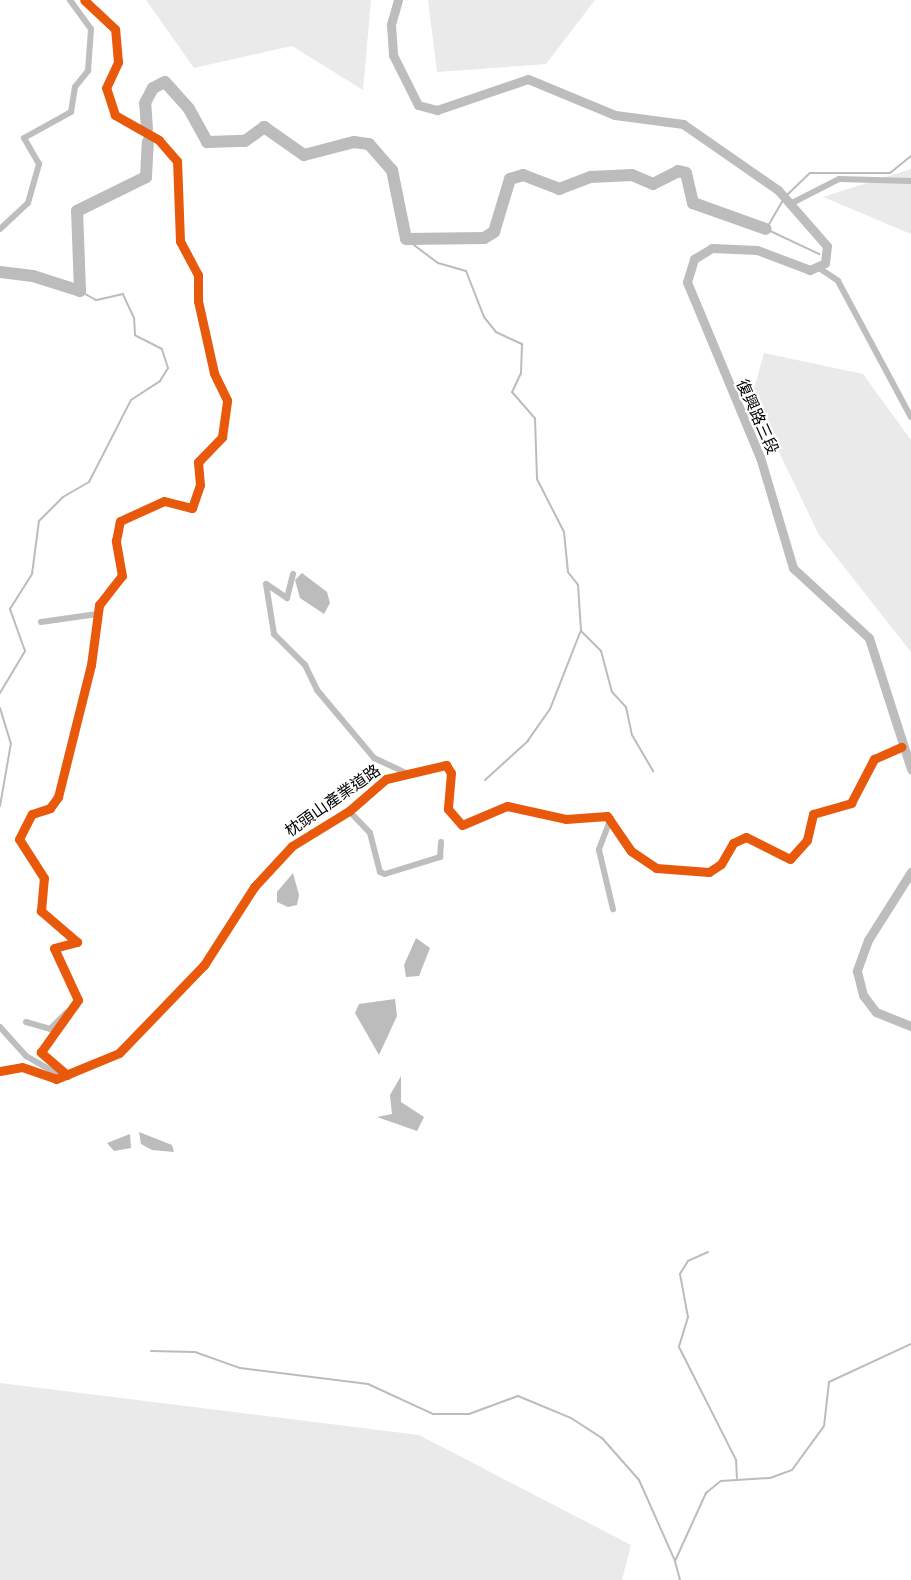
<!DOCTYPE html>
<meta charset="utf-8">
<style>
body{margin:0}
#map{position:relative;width:911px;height:1580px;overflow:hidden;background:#fff;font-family:"DejaVu Sans","Noto Sans TC",sans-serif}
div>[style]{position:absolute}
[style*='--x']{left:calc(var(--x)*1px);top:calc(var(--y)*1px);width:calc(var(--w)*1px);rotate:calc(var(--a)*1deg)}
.green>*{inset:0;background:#eaeaea}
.water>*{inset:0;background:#bcbcbc}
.stream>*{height:2px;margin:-1px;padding:0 1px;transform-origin:1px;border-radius:1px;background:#bcbcbc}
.river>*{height:12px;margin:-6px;padding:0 6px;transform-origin:6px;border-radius:6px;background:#bcbcbc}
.minor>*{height:6px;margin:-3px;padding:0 3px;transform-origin:3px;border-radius:3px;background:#bebebe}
.primary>*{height:9px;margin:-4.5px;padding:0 4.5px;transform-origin:4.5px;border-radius:4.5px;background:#bdbdbd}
.cycleway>*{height:9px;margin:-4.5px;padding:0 4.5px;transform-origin:4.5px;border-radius:4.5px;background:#e8590c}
span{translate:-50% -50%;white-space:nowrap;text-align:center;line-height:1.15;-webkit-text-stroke:4.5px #fff;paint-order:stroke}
.street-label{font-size:16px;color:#000}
</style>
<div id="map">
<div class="green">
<div style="clip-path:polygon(146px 0,371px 0,363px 90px,292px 46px,194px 68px)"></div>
<div style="clip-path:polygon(428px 0,595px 0,546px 64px,437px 72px)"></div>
<div style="clip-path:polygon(911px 169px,911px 234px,823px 197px)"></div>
<div style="clip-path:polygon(764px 353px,863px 374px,911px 440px,911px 652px,819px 535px,752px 396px)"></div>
<div style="clip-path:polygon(0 1383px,419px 1435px,631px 1545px,622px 1580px,0 1580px)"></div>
</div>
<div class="water">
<div style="clip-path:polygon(302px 573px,327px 592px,330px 603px,324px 614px,300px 598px,295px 580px)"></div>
<div style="clip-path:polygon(293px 873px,299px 895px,297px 905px,288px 907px,277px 902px,277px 892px)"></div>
<div style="clip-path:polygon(416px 938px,430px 948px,419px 976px,406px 977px,404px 965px)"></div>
<div style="clip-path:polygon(395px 999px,397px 1016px,379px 1055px,355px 1013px,359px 1004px)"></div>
<div style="clip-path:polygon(401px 1076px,401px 1102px,424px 1117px,417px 1131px,377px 1117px,392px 1114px,390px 1095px)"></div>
<div style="clip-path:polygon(139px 1132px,172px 1145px,174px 1152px,152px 1150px,141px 1144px)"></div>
<div style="clip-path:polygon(130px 1134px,131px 1148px,114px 1151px,107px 1143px)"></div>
</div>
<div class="stream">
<div style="--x:786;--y:196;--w:33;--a:-44"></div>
<div style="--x:810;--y:173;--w:80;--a:0"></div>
<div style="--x:890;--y:173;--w:27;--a:-39"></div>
<div style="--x:783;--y:200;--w:34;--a:120"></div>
<div style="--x:766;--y:229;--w:59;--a:25.3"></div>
<div style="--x:406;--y:239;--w:40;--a:37"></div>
<div style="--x:438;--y:263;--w:29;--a:16"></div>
<div style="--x:466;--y:271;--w:49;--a:68.6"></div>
<div style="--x:484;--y:317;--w:19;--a:51"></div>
<div style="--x:496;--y:332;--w:29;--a:25"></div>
<div style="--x:522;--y:344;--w:29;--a:92"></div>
<div style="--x:521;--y:373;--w:21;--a:115"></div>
<div style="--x:512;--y:392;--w:35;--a:49"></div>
<div style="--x:535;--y:418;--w:61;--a:88.1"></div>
<div style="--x:537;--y:479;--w:59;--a:63"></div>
<div style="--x:564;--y:532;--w:40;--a:84.3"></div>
<div style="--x:568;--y:572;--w:16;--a:52"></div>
<div style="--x:578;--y:585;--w:45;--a:86.2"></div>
<div style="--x:581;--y:630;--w:85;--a:111.4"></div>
<div style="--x:550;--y:709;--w:39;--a:125"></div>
<div style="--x:528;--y:741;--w:58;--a:137.8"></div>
<div style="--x:581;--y:631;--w:28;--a:45"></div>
<div style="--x:601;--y:651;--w:42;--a:75"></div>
<div style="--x:612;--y:692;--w:21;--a:47"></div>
<div style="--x:626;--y:707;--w:29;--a:78"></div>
<div style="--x:632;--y:735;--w:42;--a:59.7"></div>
<div style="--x:0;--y:693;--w:49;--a:-59.2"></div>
<div style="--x:25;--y:651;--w:45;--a:-109.7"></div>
<div style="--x:10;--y:609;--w:41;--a:-57.8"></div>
<div style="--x:32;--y:574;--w:53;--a:-82.5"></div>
<div style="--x:39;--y:521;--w:34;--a:-45"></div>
<div style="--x:63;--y:497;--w:30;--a:-30"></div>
<div style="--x:89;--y:482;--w:92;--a:-62.9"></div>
<div style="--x:131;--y:400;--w:35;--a:-33"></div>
<div style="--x:160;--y:381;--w:15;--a:-58"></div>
<div style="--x:168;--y:368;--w:20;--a:-108"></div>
<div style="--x:162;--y:349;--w:30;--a:-153"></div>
<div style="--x:135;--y:335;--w:17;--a:-93"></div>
<div style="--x:134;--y:318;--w:26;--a:-115"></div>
<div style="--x:123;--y:294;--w:28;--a:167"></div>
<div style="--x:96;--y:300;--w:18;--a:-151"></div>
<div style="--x:0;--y:708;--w:37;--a:73"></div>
<div style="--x:11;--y:743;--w:64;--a:99.9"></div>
<div style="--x:708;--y:1252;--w:22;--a:156"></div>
<div style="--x:688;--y:1261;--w:15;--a:122"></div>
<div style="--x:680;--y:1274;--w:44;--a:79.5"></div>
<div style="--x:688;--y:1317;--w:31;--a:107"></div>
<div style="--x:679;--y:1347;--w:127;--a:63.2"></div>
<div style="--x:736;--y:1460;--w:18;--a:87"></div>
<div style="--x:151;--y:1351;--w:44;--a:1.3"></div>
<div style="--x:195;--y:1352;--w:48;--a:19.6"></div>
<div style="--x:240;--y:1368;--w:129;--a:7.1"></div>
<div style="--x:368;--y:1384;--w:72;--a:24.8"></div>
<div style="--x:433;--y:1414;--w:36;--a:0"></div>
<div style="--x:469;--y:1414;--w:52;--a:-20.2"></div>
<div style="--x:518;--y:1396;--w:57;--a:22.5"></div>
<div style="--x:571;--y:1418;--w:37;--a:33"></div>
<div style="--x:602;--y:1438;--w:56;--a:48.6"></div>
<div style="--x:639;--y:1480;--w:89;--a:66"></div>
<div style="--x:680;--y:1580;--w:20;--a:-105"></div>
<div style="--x:675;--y:1561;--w:75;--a:-65.5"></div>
<div style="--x:706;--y:1493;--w:19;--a:-39"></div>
<div style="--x:721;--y:1481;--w:49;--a:-3.5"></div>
<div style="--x:770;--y:1478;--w:23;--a:-20"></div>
<div style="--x:792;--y:1470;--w:54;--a:-54"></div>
<div style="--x:824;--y:1426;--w:44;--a:-83.5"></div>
<div style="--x:829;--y:1382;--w:90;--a:-24.9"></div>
</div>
<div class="river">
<div style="--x:147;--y:129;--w:26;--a:-94"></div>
<div style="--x:145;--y:103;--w:17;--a:-62"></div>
<div style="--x:153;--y:88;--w:13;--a:-27"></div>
<div style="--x:165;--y:82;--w:36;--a:48"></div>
<div style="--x:189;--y:109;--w:38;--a:61"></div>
<div style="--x:207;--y:142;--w:38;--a:-2"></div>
<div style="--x:245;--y:141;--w:24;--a:-36"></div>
<div style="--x:264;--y:127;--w:49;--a:35"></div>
<div style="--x:304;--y:155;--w:52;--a:-14.6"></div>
<div style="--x:354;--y:142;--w:15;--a:8"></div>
<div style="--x:369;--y:144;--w:35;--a:49"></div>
<div style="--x:392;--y:170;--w:70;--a:78.5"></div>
<div style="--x:406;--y:239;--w:78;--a:-0.7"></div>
<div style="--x:484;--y:238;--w:12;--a:-31"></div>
<div style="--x:494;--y:232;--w:55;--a:-73.2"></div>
<div style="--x:510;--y:179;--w:14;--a:-17"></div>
<div style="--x:523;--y:175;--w:39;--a:21"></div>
<div style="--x:559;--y:189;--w:34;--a:-21"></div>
<div style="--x:591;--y:177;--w:41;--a:-2.8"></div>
<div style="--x:632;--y:175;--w:23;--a:23"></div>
<div style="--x:653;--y:184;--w:28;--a:-27"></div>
<div style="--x:678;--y:171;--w:8;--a:14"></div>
<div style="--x:686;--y:173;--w:31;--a:77"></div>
<div style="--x:693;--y:203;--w:77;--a:19.6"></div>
<div style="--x:0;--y:272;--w:33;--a:7"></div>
<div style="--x:33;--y:276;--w:49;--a:17.7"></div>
<div style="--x:80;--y:291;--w:80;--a:-92.1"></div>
<div style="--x:77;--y:211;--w:77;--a:-26.2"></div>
<div style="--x:146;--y:177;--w:35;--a:-87"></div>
</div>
<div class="minor">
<div style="--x:792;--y:203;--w:53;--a:-27.1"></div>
<div style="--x:839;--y:179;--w:72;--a:1.6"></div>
<div style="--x:0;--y:229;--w:38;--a:-43"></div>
<div style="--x:28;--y:203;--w:41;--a:-74.2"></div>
<div style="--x:39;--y:164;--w:30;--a:-120"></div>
<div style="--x:24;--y:138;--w:54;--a:-29"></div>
<div style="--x:71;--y:112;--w:25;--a:-81"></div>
<div style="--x:75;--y:87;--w:21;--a:-51"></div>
<div style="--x:88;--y:71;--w:42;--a:-85.9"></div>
<div style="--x:91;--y:29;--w:36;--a:-126"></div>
<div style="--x:819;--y:268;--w:23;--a:34"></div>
<div style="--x:838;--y:281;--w:154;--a:61.8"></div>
<div style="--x:293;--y:574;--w:25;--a:104"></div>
<div style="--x:287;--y:598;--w:25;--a:-146"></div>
<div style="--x:266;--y:584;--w:51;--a:80.9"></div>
<div style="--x:274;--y:634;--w:44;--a:45"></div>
<div style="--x:305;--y:665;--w:28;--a:64"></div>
<div style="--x:317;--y:690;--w:89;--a:50"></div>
<div style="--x:374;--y:758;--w:40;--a:25"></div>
<div style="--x:41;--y:622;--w:57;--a:-8.1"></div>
<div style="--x:349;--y:811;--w:30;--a:46"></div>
<div style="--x:370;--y:833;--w:40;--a:75.6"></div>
<div style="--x:380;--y:872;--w:5;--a:22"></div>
<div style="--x:385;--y:874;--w:58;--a:-17.2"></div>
<div style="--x:440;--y:857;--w:15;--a:-86"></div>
<div style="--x:611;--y:818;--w:34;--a:111"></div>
<div style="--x:599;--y:850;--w:61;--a:76.7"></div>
<div style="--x:26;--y:1022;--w:25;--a:16"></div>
<div style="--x:50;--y:1029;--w:23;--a:-45"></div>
<div style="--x:0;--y:1027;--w:39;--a:48"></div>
<div style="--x:26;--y:1056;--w:40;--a:29.7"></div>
<div style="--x:0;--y:1071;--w:22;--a:-10"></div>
<div style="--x:22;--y:1067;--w:36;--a:19"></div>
<div style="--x:56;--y:1079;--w:68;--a:-22.4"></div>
<div style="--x:119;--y:1053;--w:122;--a:-46"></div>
<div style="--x:204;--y:965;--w:93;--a:-57.3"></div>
<div style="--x:254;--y:887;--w:56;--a:-47.2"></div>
<div style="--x:292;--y:846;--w:67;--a:-31.6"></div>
<div style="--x:349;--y:811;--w:49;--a:-40.9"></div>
<div style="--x:386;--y:779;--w:62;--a:-13.1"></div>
<div style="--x:446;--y:765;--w:9;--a:58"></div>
<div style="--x:451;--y:773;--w:36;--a:95"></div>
<div style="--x:448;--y:809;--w:21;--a:49"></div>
<div style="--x:462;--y:825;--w:49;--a:-22.9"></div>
<div style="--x:507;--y:806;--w:60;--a:12.4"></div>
<div style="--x:566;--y:819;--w:41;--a:-4.2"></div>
<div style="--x:607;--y:816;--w:42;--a:55.6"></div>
<div style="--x:631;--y:851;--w:30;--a:34"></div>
<div style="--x:656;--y:868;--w:53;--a:4.3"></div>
<div style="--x:709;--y:872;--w:14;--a:-34"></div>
<div style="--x:721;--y:864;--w:24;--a:-60"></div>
<div style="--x:733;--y:843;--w:14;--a:-25"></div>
<div style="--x:746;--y:837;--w:49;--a:26.6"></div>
<div style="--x:790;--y:859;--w:25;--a:-48"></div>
<div style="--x:807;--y:840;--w:27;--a:-77"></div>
<div style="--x:813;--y:814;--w:40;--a:-16"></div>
<div style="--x:851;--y:803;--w:50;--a:-62.4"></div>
<div style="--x:874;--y:759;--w:30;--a:-24"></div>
<div style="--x:67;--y:1075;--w:35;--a:-139"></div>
<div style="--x:41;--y:1052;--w:64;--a:-54.6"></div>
<div style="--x:78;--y:1000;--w:57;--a:-114.8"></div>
<div style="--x:54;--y:948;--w:24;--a:-15"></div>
<div style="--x:77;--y:942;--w:48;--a:-139.3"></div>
<div style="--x:41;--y:911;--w:33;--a:-85"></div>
<div style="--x:44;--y:878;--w:46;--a:-122.7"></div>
<div style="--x:19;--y:839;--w:28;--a:-63"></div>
<div style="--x:32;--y:814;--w:19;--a:-18"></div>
<div style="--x:50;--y:808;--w:14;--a:-54"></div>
<div style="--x:58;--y:797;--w:136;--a:-76"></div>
<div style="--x:91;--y:665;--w:61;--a:-82.4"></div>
<div style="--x:99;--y:605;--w:37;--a:-52"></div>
<div style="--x:122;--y:576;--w:36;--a:-100"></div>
<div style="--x:116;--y:541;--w:20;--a:-79"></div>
<div style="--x:120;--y:521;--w:48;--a:-24.4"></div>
<div style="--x:164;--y:501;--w:29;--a:14"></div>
<div style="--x:192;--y:508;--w:24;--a:-71"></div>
<div style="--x:200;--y:485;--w:23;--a:-95"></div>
<div style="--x:198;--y:462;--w:35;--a:-46"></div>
<div style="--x:222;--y:437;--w:37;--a:-82"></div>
<div style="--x:227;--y:400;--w:30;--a:-116"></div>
<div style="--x:214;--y:373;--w:74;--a:-102.5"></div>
<div style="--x:198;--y:301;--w:26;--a:-90"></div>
<div style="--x:198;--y:275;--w:38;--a:-118"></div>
<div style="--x:180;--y:241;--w:80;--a:-92.1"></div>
<div style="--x:177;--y:161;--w:28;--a:-131"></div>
<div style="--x:159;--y:140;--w:51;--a:-150.4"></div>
<div style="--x:115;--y:115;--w:28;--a:-108"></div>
<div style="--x:106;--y:88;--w:29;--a:-65"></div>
<div style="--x:118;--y:62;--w:33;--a:-95"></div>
<div style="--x:115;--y:29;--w:42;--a:-136.9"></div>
</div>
<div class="primary">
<div style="--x:398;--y:0;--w:26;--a:106"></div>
<div style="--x:391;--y:25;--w:30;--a:86"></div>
<div style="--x:393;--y:55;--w:56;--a:63.4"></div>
<div style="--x:418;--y:105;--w:20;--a:15"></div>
<div style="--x:437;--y:110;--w:96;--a:-18.8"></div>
<div style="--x:528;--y:79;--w:94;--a:22.5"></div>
<div style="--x:615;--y:115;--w:69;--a:7.5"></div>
<div style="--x:683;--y:124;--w:116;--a:34.8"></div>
<div style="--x:778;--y:190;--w:74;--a:48.8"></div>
<div style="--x:827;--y:246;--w:17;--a:97"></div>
<div style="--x:825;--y:263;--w:17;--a:155"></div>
<div style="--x:810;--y:270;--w:57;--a:-159.3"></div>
<div style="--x:757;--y:250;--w:45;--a:-177.5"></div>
<div style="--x:712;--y:248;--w:21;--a:149"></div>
<div style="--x:694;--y:259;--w:24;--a:107"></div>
<div style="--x:687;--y:282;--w:190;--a:67.4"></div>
<div style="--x:760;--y:457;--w:116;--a:73.4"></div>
<div style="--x:793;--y:568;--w:103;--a:42.6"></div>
<div style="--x:869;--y:638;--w:138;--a:72.2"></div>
<div style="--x:911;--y:872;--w:80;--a:122.3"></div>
<div style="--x:868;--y:940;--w:33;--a:110"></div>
<div style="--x:857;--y:971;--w:25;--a:76"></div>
<div style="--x:863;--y:995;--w:21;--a:53"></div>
<div style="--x:876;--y:1012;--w:38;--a:22"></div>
</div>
<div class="cycleway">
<div style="--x:0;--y:1071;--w:22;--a:-10"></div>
<div style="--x:22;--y:1067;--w:36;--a:19"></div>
<div style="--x:56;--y:1079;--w:68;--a:-22.4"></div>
<div style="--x:119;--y:1053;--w:122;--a:-46"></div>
<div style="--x:204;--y:965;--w:93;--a:-57.3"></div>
<div style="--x:254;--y:887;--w:56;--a:-47.2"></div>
<div style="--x:292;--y:846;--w:67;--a:-31.6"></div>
<div style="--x:349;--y:811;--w:49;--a:-40.9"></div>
<div style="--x:386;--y:779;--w:62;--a:-13.1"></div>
<div style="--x:446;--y:765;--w:9;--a:58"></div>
<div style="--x:451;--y:773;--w:36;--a:95"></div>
<div style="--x:448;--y:809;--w:21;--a:49"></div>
<div style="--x:462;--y:825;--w:49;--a:-22.9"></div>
<div style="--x:507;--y:806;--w:60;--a:12.4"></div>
<div style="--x:566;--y:819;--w:41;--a:-4.2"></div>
<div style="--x:607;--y:816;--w:42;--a:55.6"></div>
<div style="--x:631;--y:851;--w:30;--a:34"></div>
<div style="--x:656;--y:868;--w:53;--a:4.3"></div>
<div style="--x:709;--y:872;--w:14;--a:-34"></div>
<div style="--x:721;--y:864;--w:24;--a:-60"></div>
<div style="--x:733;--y:843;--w:14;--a:-25"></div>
<div style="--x:746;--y:837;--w:49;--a:26.6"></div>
<div style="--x:790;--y:859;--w:25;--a:-48"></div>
<div style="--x:807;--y:840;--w:27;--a:-77"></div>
<div style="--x:813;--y:814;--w:40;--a:-16"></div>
<div style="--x:851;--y:803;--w:50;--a:-62.4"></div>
<div style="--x:874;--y:759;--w:30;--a:-24"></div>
<div style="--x:67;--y:1075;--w:35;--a:-139"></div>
<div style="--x:41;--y:1052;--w:64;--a:-54.6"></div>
<div style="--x:78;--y:1000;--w:57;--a:-114.8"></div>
<div style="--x:54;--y:948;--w:24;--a:-15"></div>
<div style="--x:77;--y:942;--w:48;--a:-139.3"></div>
<div style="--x:41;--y:911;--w:33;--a:-85"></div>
<div style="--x:44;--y:878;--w:46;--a:-122.7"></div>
<div style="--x:19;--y:839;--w:28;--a:-63"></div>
<div style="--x:32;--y:814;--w:19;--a:-18"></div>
<div style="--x:50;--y:808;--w:14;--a:-54"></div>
<div style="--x:58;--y:797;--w:136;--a:-76"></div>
<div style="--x:91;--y:665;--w:61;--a:-82.4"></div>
<div style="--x:99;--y:605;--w:37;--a:-52"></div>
<div style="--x:122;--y:576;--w:36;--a:-100"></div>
<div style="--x:116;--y:541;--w:20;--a:-79"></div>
<div style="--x:120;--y:521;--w:48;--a:-24.4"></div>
<div style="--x:164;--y:501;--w:29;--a:14"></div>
<div style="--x:192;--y:508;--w:24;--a:-71"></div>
<div style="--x:200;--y:485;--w:23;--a:-95"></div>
<div style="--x:198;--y:462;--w:35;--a:-46"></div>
<div style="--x:222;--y:437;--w:37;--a:-82"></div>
<div style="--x:227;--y:400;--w:30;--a:-116"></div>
<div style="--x:214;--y:373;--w:74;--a:-102.5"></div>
<div style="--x:198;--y:301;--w:26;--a:-90"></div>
<div style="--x:198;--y:275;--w:38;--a:-118"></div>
<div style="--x:180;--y:241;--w:80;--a:-92.1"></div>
<div style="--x:177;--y:161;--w:28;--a:-131"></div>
<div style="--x:159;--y:140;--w:51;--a:-150.4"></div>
<div style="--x:115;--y:115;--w:28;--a:-108"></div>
<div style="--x:106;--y:88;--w:29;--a:-65"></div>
<div style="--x:118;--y:62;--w:33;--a:-95"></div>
<div style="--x:115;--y:29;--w:42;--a:-136.9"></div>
</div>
<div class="street-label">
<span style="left:757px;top:417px;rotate:66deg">復興路三段</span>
<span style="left:333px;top:801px;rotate:-35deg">枕頭山產業道路</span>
</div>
</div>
